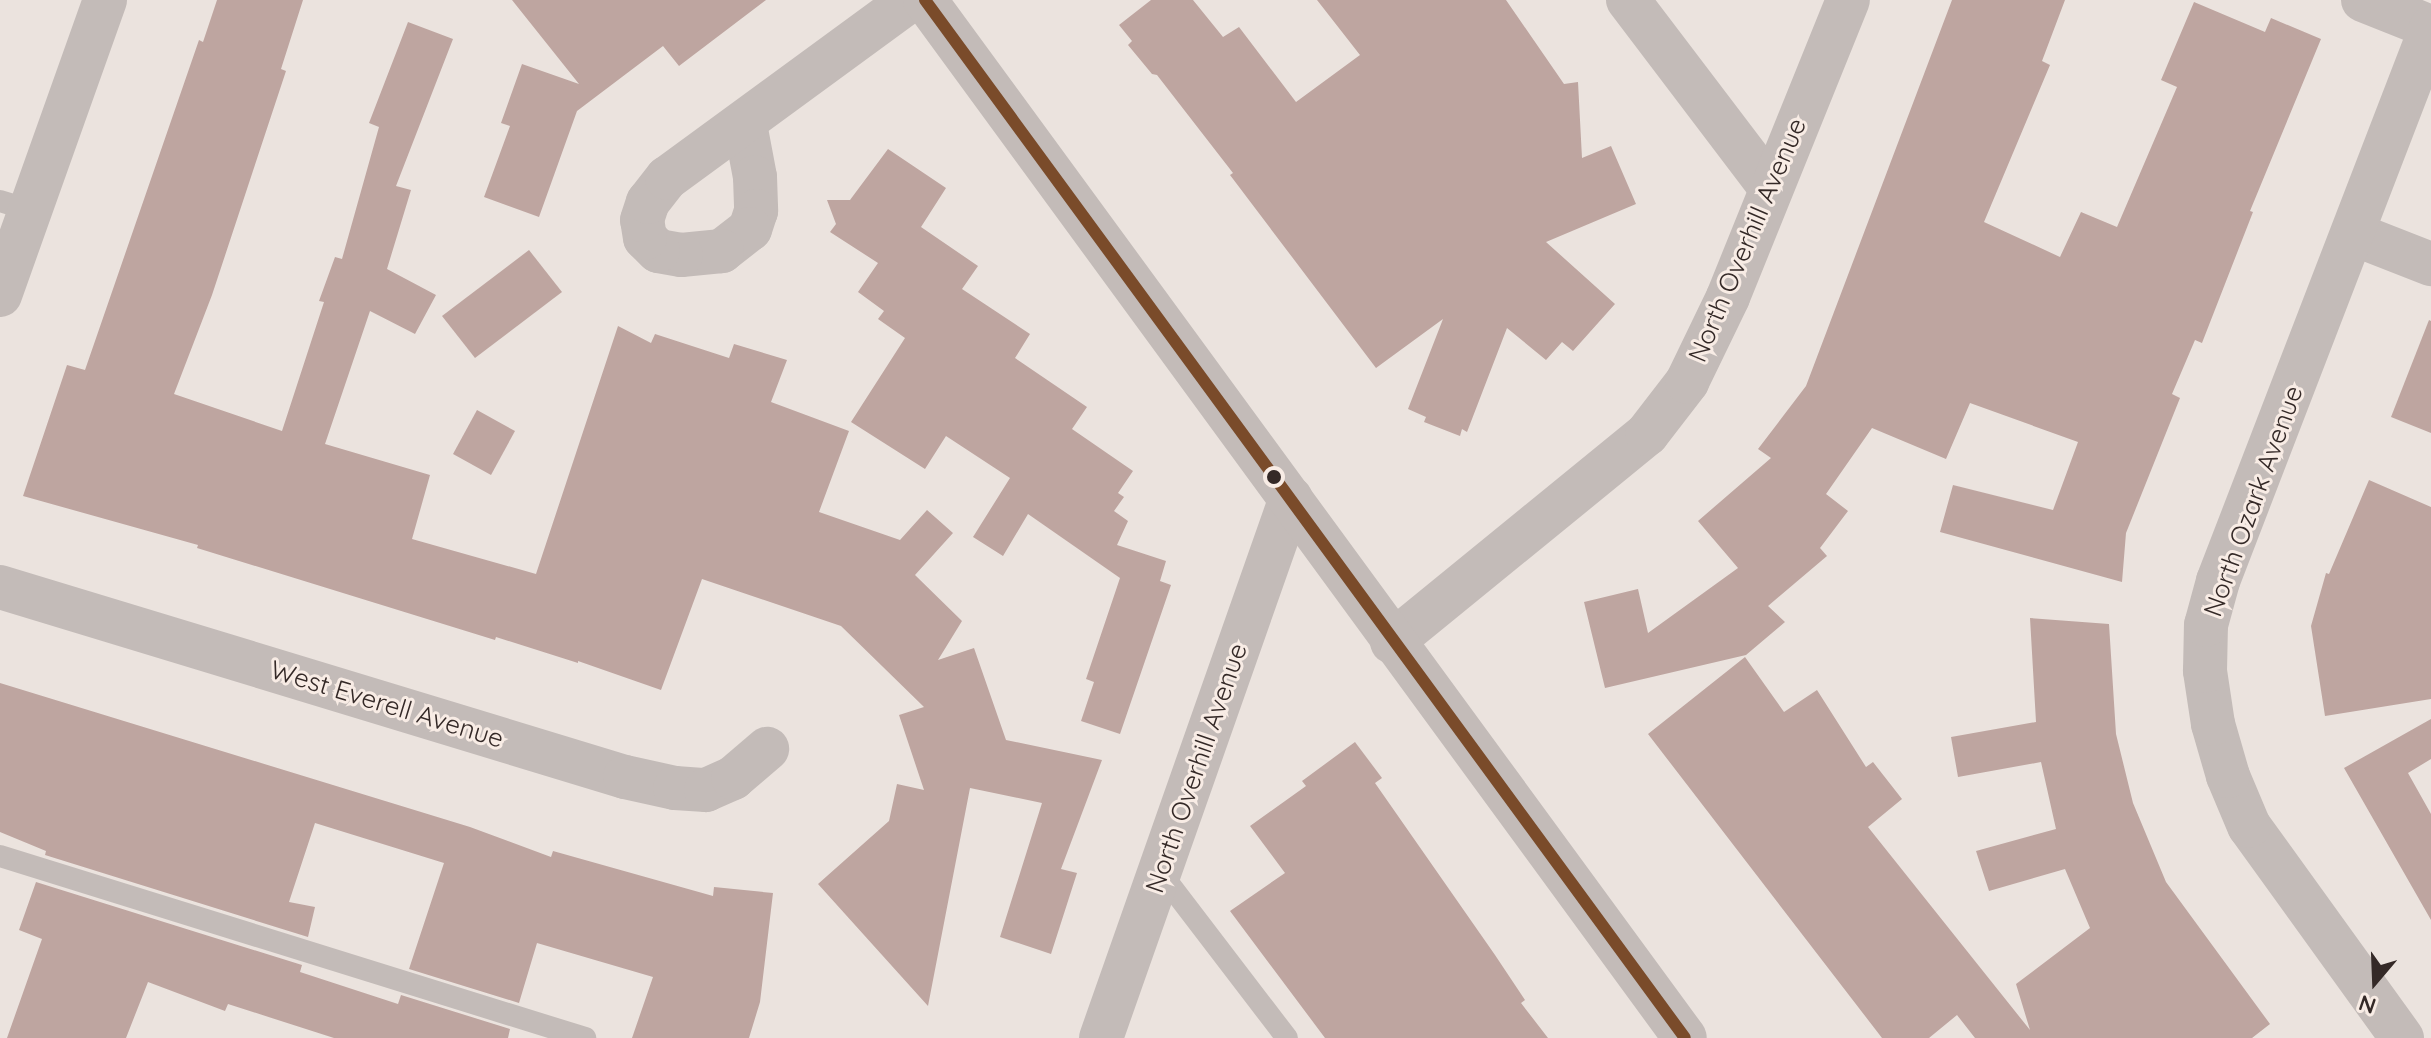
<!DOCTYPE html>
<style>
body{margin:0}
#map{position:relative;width:2431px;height:1038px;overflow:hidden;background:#ebe3de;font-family:Quicksand,sans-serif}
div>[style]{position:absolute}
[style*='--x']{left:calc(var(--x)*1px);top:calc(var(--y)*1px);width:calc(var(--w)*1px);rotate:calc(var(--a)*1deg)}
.building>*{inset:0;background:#bea5a0}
.service>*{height:22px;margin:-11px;padding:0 11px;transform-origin:11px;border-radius:11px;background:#c3bbb8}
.minor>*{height:44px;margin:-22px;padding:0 22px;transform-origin:22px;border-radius:22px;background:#c3bbb8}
.tertiary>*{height:44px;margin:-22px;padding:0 22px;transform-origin:22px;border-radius:22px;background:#c3bbb8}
.bus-1>*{height:12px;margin:-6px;padding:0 6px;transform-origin:6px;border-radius:6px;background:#7a4b2a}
.dots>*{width:22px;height:22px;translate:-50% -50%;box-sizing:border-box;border:4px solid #f8ece5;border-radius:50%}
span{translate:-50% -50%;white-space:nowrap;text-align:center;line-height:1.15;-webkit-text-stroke:6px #f8ece5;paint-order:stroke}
.street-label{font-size:26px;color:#342927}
.north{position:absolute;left:2335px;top:942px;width:80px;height:80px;-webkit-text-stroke:6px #f8ece5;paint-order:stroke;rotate:199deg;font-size:22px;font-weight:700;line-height:32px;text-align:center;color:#342927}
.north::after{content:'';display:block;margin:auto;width:28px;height:36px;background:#342927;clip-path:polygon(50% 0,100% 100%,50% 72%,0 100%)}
</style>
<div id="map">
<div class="building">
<div style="clip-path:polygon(217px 0,303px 0,281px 69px,286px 71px,212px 295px,174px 394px,282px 431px,324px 302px,319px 301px,335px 257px,342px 259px,379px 127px,369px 123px,408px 22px,453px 39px,396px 186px,411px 190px,387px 269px,436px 295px,415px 334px,370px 311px,325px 444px,430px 475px,412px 539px,536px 574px,618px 326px,651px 343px,655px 334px,729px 358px,734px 344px,787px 360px,771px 402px,849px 431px,819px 512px,900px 540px,927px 510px,953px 533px,915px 575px,962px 621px,938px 660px,974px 648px,1006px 740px,1102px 760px,1061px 869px,1077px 873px,1051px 954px,1000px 937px,1042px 803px,970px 788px,928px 1006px,818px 884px,889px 821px,897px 784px,924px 790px,899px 715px,924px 707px,841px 626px,702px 579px,661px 690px,578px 661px,578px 663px,496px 637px,495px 640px,197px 548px,198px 545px,23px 496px,67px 365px,85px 370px,199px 40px,203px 42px)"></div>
<div style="clip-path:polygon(512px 0,766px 0,679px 66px,663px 46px,577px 111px,539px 217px,484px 197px,510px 126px,501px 123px,522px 64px,579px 84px)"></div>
<div style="clip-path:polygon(1151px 0,1193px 0,1223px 37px,1239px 27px,1296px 102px,1360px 55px,1317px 0,1506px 0,1564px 84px,1578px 82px,1582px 158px,1611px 146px,1636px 204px,1546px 242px,1615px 304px,1573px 351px,1562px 342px,1546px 360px,1507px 328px,1467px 432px,1462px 429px,1460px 436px,1424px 422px,1426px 417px,1408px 409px,1443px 319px,1376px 368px,1230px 175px,1233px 173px,1157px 75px,1152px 74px,1128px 45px,1132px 41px,1119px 25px)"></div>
<div style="clip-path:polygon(1952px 0,2065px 0,2042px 61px,2050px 65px,1984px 222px,2060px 257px,2081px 212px,2117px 227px,2177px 87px,2161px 80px,2194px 2px,2265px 32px,2271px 18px,2321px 39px,2250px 211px,2253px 212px,2202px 343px,2195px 340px,2172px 394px,2180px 398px,2126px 533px,2122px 582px,1940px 532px,1953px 485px,2053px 510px,2078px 442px,1970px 403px,1946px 459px,1872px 428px,1826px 494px,1848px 511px,1820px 548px,1827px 556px,1768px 606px,1785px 622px,1746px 655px,1605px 688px,1584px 602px,1638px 589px,1648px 633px,1738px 568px,1698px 521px,1771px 458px,1758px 449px,1806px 386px)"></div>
<div style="clip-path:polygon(888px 149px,946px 188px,921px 227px,978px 266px,962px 289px,1030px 334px,1015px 358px,1087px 407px,1072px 429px,1133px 471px,1118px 493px,1124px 497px,1114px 511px,1128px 521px,1117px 545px,1166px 561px,1160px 581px,1171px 585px,1120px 734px,1081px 721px,1094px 682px,1086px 679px,1120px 578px,1028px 514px,1003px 556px,973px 537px,1010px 478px,946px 436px,925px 469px,851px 422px,905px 338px,878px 319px,884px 311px,858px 292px,878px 263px,830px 232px,836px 224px,827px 200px,850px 200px)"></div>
<div style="clip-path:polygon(529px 250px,562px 292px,475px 358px,442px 316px)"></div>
<div style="clip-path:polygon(2429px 320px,2431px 321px,2431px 433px,2391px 417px)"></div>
<div style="clip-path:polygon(477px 410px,515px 431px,491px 475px,453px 454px)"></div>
<div style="clip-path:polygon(2369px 480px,2431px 507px,2431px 699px,2325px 716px,2311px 626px,2326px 573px,2329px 574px)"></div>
<div style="clip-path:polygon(2030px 618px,2109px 624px,2116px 734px,2133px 803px,2166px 882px,2270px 1024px,2252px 1038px,1975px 1038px,1957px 1015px,1929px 1038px,1882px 1038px,1648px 734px,1745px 657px,1784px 712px,1817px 690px,1866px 767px,1873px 762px,1902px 799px,1868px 827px,2030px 1030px,2016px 984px,2090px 928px,2065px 869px,1989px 891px,1976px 851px,2056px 829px,2041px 762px,1958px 777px,1951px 737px,2036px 722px)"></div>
<div style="clip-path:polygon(0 683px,470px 827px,551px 857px,553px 851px,713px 896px,714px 887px,773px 893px,760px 1002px,749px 1038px,632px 1038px,653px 977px,537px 943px,519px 1003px,409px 969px,444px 863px,315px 823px,289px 902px,315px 907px,308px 937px,45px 855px,46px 851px,0 832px)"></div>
<div style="clip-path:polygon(2431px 719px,2431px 759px,2408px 773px,2431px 814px,2431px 920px,2344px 768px)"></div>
<div style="clip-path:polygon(1355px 742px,1382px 778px,1375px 783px,1495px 955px,1525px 1000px,1521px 1003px,1548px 1038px,1325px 1038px,1230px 911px,1285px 873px,1250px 826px,1306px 786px,1302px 781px)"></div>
<div style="clip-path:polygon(36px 882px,302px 965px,300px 972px,398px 1004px,401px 995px,510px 1029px,508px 1038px,334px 1038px,228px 1004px,225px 1011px,148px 982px,126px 1038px,7px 1038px,42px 939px,19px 930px)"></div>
</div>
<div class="service">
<div style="--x:0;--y:201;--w:31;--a:17"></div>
<div style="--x:0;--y:856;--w:613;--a:17.28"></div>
<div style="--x:1160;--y:872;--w:209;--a:52.6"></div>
</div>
<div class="minor">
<div style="--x:1628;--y:0;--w:235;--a:52.8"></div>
<div style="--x:2363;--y:0;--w:73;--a:21.7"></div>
<div style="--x:745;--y:124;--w:54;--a:79.3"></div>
<div style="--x:755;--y:177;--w:34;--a:88"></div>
<div style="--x:756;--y:211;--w:19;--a:108"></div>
<div style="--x:750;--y:229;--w:36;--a:142"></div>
<div style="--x:722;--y:251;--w:41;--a:174.4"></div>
<div style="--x:681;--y:255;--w:23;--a:-170"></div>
<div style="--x:658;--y:251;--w:18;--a:-135"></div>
<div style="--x:645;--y:238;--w:18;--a:-99"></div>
<div style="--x:642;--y:220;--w:19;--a:-72"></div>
<div style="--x:648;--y:202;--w:31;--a:-52"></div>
<div style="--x:667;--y:178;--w:301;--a:-36.2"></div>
<div style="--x:2354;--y:234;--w:83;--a:21.3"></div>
<div style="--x:0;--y:295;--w:313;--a:-70.4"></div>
<div style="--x:0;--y:587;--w:653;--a:16.91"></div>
<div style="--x:625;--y:777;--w:51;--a:12.4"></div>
<div style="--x:675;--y:788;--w:31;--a:4"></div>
<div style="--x:706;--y:790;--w:30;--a:-24"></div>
<div style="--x:733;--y:778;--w:45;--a:-40.5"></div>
<div style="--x:1392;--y:642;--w:329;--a:-39.2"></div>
<div style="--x:1647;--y:434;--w:66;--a:-52.4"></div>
<div style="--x:1687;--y:382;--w:94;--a:-64.2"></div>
<div style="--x:1728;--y:297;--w:320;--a:-68"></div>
<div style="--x:1101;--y:1038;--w:572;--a:-70.62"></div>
<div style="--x:2402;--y:1038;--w:261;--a:-125.8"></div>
<div style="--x:2249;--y:826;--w:54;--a:-112.8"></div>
<div style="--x:2228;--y:776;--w:54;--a:-106.1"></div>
<div style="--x:2213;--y:724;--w:54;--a:-98.6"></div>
<div style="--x:2205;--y:671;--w:46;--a:-88.8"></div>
<div style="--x:2206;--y:625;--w:46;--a:-74.7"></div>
<div style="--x:2218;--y:581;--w:593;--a:-68.93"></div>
</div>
<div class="tertiary">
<div style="--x:925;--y:0;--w:1286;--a:53.79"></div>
</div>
<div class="bus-1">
<div style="--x:925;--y:0;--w:1286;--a:53.79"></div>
</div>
<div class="dots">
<div style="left:1274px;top:477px;background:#342927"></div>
</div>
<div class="street-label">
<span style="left:1747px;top:240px;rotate:-67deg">North Overhill Avenue</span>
<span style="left:2253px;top:501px;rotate:-70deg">North Ozark Avenue</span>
<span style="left:387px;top:704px;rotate:17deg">West Everell Avenue</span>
<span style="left:1196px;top:768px;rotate:-71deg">North Overhill Avenue</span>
</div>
<div class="north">N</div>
</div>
